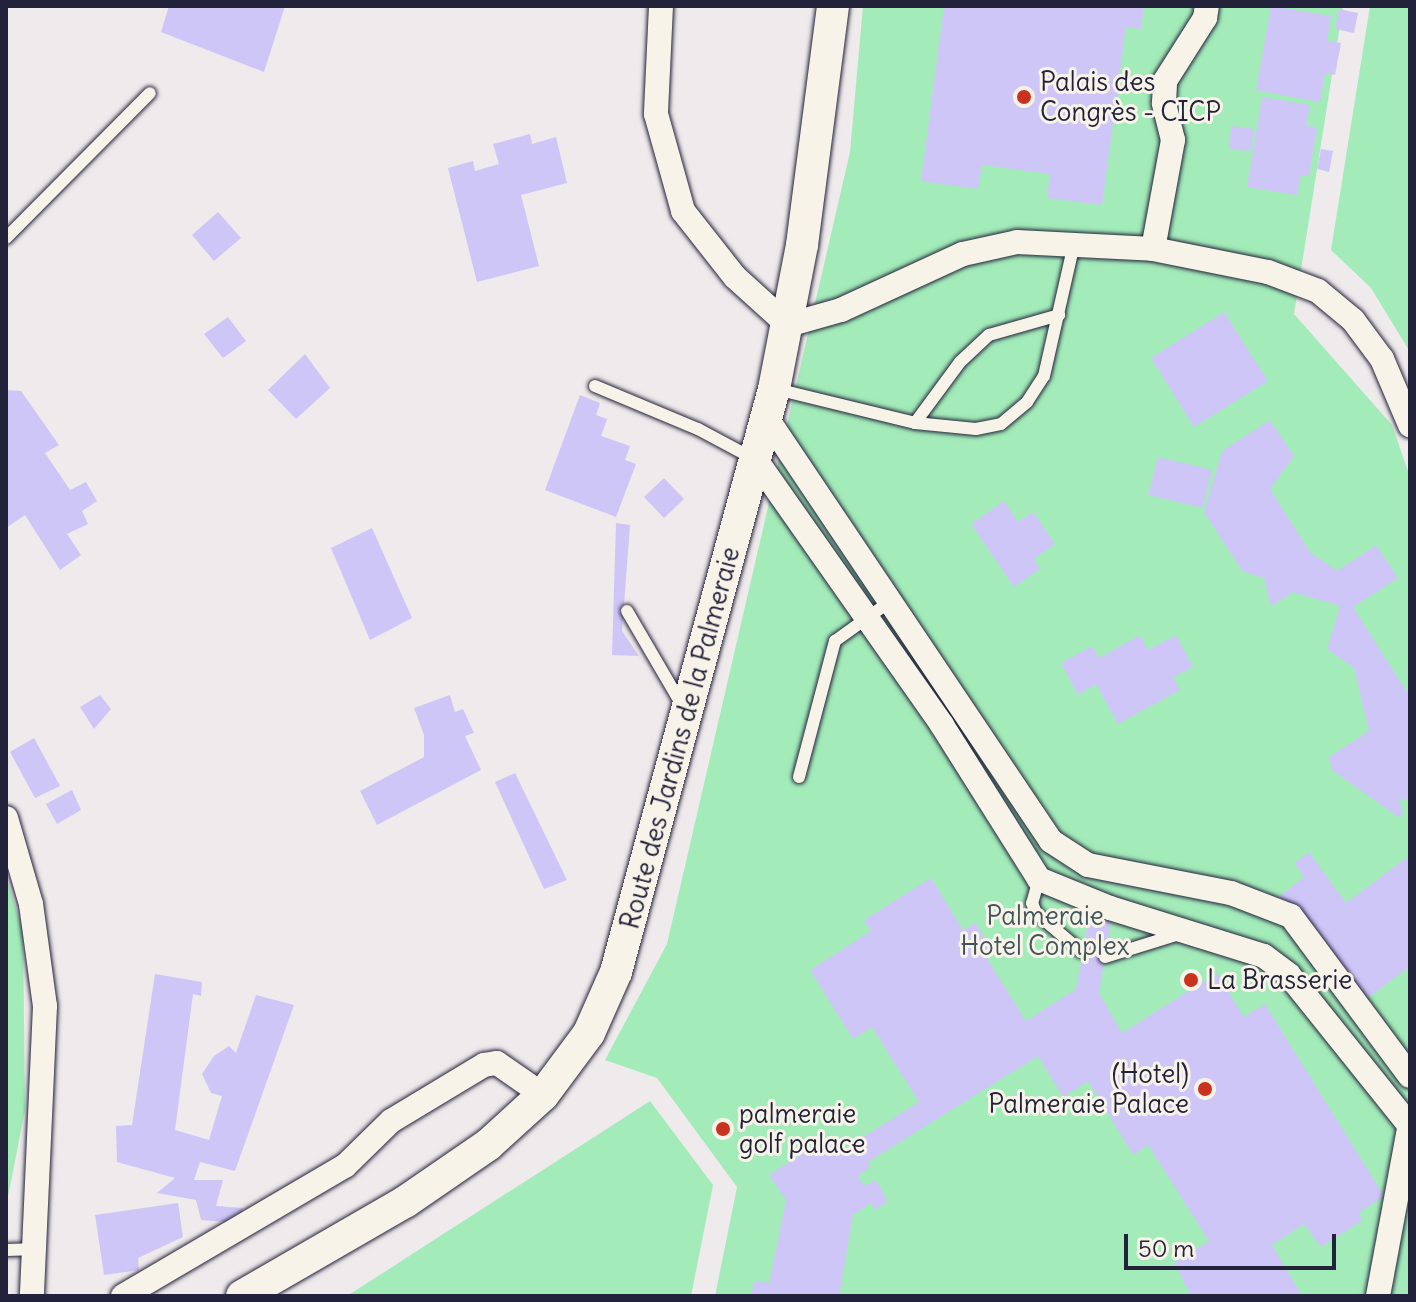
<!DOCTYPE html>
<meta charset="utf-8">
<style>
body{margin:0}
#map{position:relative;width:1416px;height:1302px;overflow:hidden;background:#efeaeb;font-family:Delius,sans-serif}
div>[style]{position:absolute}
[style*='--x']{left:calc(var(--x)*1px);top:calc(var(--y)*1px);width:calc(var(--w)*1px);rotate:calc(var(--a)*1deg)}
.green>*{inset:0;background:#a3ecba}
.building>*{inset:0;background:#cfc6f8}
.roads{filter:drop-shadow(0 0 2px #22223b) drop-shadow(0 0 2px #22223b)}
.service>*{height:12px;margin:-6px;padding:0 6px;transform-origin:6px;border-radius:6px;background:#f7f3e8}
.minor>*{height:24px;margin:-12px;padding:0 12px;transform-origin:12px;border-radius:12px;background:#f7f3e8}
.tertiary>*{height:32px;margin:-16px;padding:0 16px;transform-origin:16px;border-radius:16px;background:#f7f3e8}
.dots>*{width:22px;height:22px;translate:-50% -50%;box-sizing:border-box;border:4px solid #f7f3e8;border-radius:50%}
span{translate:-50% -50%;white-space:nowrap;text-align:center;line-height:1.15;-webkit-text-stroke:6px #f7f3e8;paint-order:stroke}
.poi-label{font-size:26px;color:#22223b}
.left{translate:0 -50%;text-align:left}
.right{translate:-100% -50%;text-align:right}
.street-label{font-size:26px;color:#22223b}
.park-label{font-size:26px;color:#42545b}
.frame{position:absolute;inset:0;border:8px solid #22223b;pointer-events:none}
.scale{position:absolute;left:1124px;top:1234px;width:212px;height:36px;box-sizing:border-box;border:4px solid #22223b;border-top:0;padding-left:10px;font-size:24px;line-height:28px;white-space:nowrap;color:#22223b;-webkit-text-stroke:6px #f7f3e8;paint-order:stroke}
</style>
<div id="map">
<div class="green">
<div style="clip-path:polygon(863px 6px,1343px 6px,1294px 314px,1392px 425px,1410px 477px,1410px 1296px,715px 1296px,737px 1187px,657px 1078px,605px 1060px,667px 944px,850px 152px)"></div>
<div style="clip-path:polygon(1370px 6px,1410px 6px,1410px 352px,1371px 288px,1331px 250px)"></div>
<div style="clip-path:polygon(6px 875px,23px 932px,25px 1110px,6px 1207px)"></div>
<div style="clip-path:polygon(650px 1101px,713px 1185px,691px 1296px,347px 1296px)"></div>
</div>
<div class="building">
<div style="clip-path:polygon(169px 6px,285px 6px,264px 72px,161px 32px)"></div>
<div style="clip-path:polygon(944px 6px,1144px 6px,1141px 29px,1126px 27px,1102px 205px,1047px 198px,1050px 174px,982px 165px,978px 189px,921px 181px)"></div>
<div style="clip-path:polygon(1271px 6px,1331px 16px,1327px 41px,1341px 43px,1335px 75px,1325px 73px,1320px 102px,1256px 90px)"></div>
<div style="clip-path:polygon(1339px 9px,1358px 13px,1354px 33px,1335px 29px)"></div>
<div style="clip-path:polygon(1262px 97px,1310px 105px,1306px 126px,1317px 127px,1309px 176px,1301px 175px,1297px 195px,1247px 187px)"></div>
<div style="clip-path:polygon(1231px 126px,1254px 129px,1251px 151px,1229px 149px)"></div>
<div style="clip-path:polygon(530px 134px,532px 144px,556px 137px,567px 183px,521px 195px,539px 266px,477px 282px,448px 168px,473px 161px,475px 171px,499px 164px,493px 144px)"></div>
<div style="clip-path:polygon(1321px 149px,1333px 151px,1329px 172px,1317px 169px)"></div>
<div style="clip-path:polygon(218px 212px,241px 238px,214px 261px,192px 235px)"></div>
<div style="clip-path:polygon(1224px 312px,1268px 381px,1194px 427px,1151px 358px)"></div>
<div style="clip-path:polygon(228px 317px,246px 341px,223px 358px,204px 334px)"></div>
<div style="clip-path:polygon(305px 354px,330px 388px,296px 419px,268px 390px)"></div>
<div style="clip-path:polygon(6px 390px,21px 391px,59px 445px,45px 453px,70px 490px,86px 482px,97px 501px,82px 511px,88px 524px,67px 534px,81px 555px,60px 570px,25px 515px,6px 528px)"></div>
<div style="clip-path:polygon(580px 395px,600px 403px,596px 415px,607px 419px,601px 436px,630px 446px,625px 460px,636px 464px,616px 517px,545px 490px)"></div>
<div style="clip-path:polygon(1270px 420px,1294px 456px,1270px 489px,1310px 552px,1337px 571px,1376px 545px,1398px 578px,1353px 607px,1410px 697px,1410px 801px,1399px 798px,1403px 814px,1398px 817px,1332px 770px,1329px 757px,1369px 731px,1354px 668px,1327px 649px,1340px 606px,1293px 592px,1271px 606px,1264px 578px,1242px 571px,1204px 512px,1222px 451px)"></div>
<div style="clip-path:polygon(1158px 457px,1212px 470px,1203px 508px,1148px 495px)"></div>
<div style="clip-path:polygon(664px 478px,684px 499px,664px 518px,644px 497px)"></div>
<div style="clip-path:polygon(1004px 501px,1018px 522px,1033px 512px,1055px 544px,1034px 559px,1040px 569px,1014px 587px,971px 524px)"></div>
<div style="clip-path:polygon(616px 523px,630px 525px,622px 631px,639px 656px,612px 655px)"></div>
<div style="clip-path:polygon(372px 528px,412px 618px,370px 640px,331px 548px)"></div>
<div style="clip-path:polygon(1140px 635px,1148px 650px,1176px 635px,1193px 667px,1173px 677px,1180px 690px,1118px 724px,1096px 684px,1078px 695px,1061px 663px,1092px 646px,1099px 658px)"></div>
<div style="clip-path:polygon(100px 695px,111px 709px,94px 729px,80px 707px)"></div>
<div style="clip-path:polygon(450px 695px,455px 712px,463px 709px,474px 733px,465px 736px,481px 770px,377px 825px,360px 791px,424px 757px,424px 735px,414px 708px)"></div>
<div style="clip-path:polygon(34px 738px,60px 786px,35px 798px,10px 752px)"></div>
<div style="clip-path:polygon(515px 773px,567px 880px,544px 889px,495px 782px)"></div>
<div style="clip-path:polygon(72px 790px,81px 810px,57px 824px,46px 804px)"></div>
<div style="clip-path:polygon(1309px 852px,1346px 903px,1410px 855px,1410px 966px,1360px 1004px,1280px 896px,1304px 877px,1294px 863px)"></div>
<div style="clip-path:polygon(931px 878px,963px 930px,975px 923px,992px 949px,984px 954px,1026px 1021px,1076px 989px,1089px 916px,1111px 921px,1099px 993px,1122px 1033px,1217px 973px,1244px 1017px,1265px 1004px,1384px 1196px,1358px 1213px,1363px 1220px,1321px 1247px,1304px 1224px,1272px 1245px,1301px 1294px,1191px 1296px,1174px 1263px,1209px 1241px,1148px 1145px,1133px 1155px,1088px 1081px,1063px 1097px,1038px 1056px,868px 1162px,870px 1167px,858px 1176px,864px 1186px,876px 1180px,888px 1201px,875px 1210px,871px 1203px,853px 1215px,839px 1296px,751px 1296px,754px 1281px,769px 1283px,786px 1200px,769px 1175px,818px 1143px,824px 1150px,840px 1140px,850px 1156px,859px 1150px,855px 1142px,919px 1102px,872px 1027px,853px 1039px,810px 970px,871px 931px,864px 920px)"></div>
<div style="clip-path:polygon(155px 974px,202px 982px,201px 996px,193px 994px,175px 1130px,209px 1140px,222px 1096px,211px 1093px,202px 1074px,214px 1056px,229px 1046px,236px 1053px,256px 995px,294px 1005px,235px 1171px,200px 1162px,194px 1180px,223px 1180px,216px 1206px,243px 1208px,239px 1223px,201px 1220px,196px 1200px,157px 1193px,175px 1178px,117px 1162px,116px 1126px,132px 1125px)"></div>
<div style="clip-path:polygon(178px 1203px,183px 1237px,138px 1258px,139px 1270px,104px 1275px,95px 1215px)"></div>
</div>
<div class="roads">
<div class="service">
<div style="--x:6;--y:238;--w:204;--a:-45.2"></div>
<div style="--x:595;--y:386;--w:112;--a:22.7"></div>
<div style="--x:698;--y:429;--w:61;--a:28.2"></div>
<div style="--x:776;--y:389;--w:143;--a:13.7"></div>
<div style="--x:915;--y:423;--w:61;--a:5.6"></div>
<div style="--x:976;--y:429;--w:25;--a:-11"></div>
<div style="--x:1001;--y:424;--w:34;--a:-40"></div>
<div style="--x:1027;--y:402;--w:31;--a:-57"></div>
<div style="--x:1044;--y:376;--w:135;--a:-77.2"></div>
<div style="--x:915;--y:423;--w:76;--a:-53.6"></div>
<div style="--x:960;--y:362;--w:40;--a:-43"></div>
<div style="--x:989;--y:335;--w:73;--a:-15.9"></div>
<div style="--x:627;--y:611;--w:109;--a:59.7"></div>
<div style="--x:799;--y:777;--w:141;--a:-75.2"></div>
<div style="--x:835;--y:641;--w:70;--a:-35.7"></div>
<div style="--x:1039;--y:879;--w:25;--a:106"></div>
<div style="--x:1032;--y:903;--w:11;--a:68"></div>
<div style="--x:1036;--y:913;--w:60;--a:40.3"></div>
<div style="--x:1105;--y:957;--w:81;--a:-17.3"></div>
<div style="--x:6;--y:1250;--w:24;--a:-2"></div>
</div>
<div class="minor">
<div style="--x:661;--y:6;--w:108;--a:92.7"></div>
<div style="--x:656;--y:114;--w:101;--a:74.4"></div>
<div style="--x:683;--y:211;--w:84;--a:51.8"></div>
<div style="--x:735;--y:277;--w:72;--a:42.2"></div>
<div style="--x:788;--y:325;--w:55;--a:-15.8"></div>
<div style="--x:841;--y:310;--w:134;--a:-24.7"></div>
<div style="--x:963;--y:254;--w:55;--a:-12.5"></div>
<div style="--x:1017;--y:242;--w:136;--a:2.9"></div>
<div style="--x:1153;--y:249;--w:117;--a:11.3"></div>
<div style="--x:1268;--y:272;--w:53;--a:20.8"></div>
<div style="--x:1318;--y:291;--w:45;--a:39.6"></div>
<div style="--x:1353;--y:320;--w:49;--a:53.4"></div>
<div style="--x:1382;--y:359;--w:72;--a:67"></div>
<div style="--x:1153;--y:249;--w:111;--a:-79.6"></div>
<div style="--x:1173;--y:140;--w:38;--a:-104"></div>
<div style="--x:1164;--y:103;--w:22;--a:-87"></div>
<div style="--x:1165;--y:81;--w:75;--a:-57.6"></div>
<div style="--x:1205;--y:18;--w:12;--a:-81"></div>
<div style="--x:766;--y:417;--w:511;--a:56.09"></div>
<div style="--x:1051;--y:841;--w:44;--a:33"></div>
<div style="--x:1088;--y:865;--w:146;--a:11.1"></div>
<div style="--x:1231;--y:893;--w:64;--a:21"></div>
<div style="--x:1291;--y:916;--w:199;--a:53.4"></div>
<div style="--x:756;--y:460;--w:324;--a:54.9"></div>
<div style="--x:942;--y:725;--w:182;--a:57.8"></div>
<div style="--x:1039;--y:879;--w:77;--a:22.2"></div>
<div style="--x:1110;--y:908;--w:161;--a:17.3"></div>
<div style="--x:1264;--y:956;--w:31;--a:37"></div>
<div style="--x:1289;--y:975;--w:192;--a:51.3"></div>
<div style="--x:6;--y:818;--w:90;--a:73.8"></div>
<div style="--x:31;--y:904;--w:103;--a:82.2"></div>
<div style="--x:45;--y:1006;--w:290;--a:92.6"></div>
<div style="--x:123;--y:1296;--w:257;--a:-30.4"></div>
<div style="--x:345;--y:1166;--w:64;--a:-44.4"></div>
<div style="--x:391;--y:1121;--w:109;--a:-31.1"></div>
<div style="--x:484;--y:1065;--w:13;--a:-9"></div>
<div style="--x:497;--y:1063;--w:56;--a:34.8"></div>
<div style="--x:1378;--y:1296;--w:175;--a:-79.5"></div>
</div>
<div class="tertiary">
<div style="--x:242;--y:1296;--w:188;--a:-30"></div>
<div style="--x:405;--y:1202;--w:101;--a:-34.5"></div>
<div style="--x:488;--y:1145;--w:74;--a:-42.3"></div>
<div style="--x:543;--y:1095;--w:77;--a:-53.4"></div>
<div style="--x:589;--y:1033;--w:67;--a:-66.1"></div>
<div style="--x:616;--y:972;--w:604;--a:-74.84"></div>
<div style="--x:774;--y:389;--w:147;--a:-79"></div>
<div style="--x:802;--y:245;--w:241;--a:-82.6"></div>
</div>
</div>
<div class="dots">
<div style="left:1024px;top:97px;background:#c8321e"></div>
<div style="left:1191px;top:980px;background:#c8321e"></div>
<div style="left:1205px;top:1089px;background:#c8321e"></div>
<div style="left:723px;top:1129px;background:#c8321e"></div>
</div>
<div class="poi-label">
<span class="left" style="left:1040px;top:97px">Palais des<br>Congrès - CICP</span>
<span class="left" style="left:1207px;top:980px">La Brasserie</span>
<span class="right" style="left:1189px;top:1089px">(Hotel)<br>Palmeraie Palace</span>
<span class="left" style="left:739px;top:1129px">palmeraie<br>golf palace</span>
</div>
<div class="street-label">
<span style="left:680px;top:738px;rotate:-75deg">Route des Jardins de la Palmeraie</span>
</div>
<div class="park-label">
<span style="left:1045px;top:931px">Palmeraie<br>Hotel Complex</span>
</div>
<div class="frame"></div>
<div class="scale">50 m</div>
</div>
